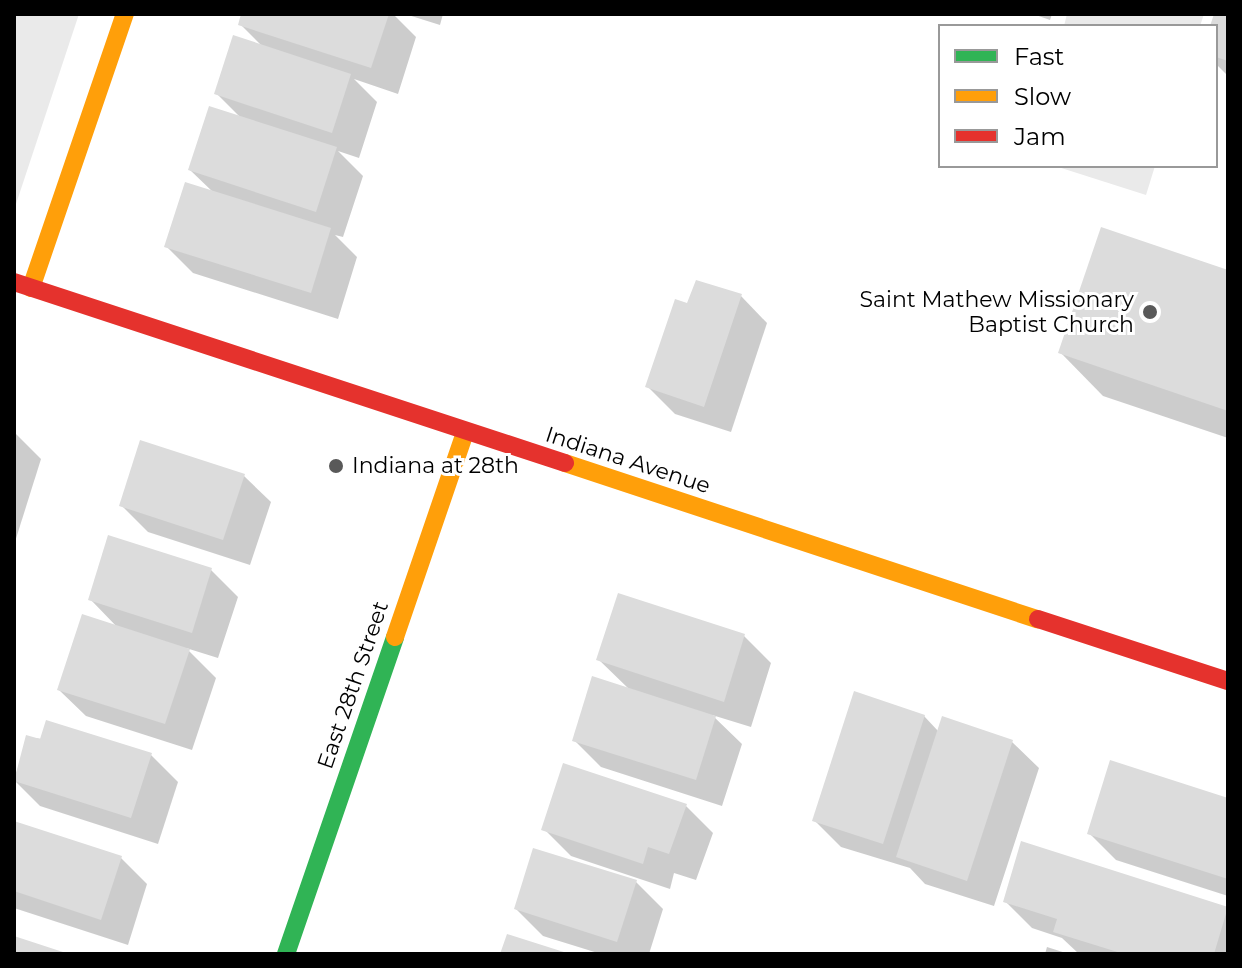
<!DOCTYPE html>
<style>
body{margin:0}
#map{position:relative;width:1242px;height:968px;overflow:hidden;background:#fff;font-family:Montserrat,sans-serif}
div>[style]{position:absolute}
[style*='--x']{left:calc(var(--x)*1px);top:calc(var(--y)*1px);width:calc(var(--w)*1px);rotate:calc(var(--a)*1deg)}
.green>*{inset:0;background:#eaeaea}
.shadow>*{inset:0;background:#0003}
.building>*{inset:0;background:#dcdcdc}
.fast>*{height:18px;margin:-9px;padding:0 9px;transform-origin:9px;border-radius:9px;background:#30b455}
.slow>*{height:18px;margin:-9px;padding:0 9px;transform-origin:9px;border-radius:9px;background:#ff9f0a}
.jam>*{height:18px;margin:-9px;padding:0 9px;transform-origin:9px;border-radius:9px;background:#e5322d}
.dots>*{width:22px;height:22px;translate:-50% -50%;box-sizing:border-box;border:4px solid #fff;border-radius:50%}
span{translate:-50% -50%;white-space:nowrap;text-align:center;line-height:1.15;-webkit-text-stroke:6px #fff;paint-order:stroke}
.poi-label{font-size:22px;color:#000}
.right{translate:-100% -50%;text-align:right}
.left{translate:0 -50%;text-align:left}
.street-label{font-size:22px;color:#000}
.frame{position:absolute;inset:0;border:16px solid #000;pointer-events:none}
.legend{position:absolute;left:938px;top:24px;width:280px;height:144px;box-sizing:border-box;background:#fff;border:2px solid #999;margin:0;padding:10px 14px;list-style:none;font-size:24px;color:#000}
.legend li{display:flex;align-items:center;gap:16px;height:40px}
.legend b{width:40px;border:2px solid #999}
</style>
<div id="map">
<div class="green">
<div style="clip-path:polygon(14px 14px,79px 14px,14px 210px)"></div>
<div style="clip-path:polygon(1067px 14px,1204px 14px,1200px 26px,1064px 26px)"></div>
<div style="clip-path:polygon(1055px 166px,1155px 166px,1146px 195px)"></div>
</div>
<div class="shadow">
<div style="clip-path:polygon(243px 14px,393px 14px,416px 37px,398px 94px,354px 79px,377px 102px,359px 158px,338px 151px,363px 176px,343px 237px,335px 235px,357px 257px,338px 319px,193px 273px,166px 246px,215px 194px,190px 170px,241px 118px,216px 93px,263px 47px,240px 24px)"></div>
<div style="clip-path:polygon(405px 14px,443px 14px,440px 25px)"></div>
<div style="clip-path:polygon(1033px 14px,1052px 14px,1050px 20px)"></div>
<div style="clip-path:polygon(1216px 14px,1228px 14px,1228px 76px,1216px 64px)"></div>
<div style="clip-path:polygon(1228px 272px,1228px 438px,1103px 396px,1060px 352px)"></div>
<div style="clip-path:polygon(741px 296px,767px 323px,731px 432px,675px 414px,648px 387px,689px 306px)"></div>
<div style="clip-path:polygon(14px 432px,41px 459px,14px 545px)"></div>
<div style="clip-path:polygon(244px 476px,271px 502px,250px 565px,148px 532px,121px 505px)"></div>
<div style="clip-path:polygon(211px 570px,238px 597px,218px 658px,186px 648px,216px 678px,192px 750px,86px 716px,59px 690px,119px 629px,90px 599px)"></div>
<div style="clip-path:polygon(744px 636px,771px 663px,751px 727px,712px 715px,742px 744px,722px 806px,601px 767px,574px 740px,630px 690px,598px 659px)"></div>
<div style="clip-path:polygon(924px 716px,939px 732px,1012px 742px,1039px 768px,994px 906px,925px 884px,910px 868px,841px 847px,814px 820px)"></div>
<div style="clip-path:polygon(28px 737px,151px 755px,178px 782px,158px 844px,40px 806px,14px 780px)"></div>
<div style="clip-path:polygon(1228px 800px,1228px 896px,1116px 860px,1089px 833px)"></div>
<div style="clip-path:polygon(686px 806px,713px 833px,696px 880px,674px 873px,670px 889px,571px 856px,544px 829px)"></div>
<div style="clip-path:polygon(14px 823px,121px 858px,147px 884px,128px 945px,14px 908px)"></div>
<div style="clip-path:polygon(636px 882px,663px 909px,649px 954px,601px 954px,543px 936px,516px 909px)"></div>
<div style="clip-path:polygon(1005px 901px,1227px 909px,1228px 954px,1079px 954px,1062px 938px,1032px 928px)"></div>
<div style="clip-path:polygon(1047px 947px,1069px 954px,1045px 954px)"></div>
</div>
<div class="building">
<div style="clip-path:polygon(241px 14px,389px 14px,371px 68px,238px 25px)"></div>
<div style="clip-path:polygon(1214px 14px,1228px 14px,1228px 61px,1216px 57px,1216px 26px,1210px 26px)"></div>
<div style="clip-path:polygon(233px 35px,351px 74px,332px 133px,214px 94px)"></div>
<div style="clip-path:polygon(209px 106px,337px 147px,316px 212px,188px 170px)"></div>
<div style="clip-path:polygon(185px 182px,331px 228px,311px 293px,164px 247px)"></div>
<div style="clip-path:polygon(1101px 227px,1228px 270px,1228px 411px,1058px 353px)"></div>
<div style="clip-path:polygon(696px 280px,742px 294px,704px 407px,645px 387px,675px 299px,687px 303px)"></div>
<div style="clip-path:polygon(140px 440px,245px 474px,223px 540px,119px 506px)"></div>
<div style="clip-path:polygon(108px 535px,212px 568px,192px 633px,88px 600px)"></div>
<div style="clip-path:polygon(618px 593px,745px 634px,724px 702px,596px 660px)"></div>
<div style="clip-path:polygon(82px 614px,190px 649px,165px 724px,57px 690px)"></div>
<div style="clip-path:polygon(592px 676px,716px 716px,696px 780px,572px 741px)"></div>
<div style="clip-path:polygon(854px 691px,925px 715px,883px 844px,812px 821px)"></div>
<div style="clip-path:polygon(942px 716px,1013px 740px,967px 881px,896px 857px)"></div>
<div style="clip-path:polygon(46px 720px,152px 753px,131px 818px,14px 781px,26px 735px,40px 739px)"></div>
<div style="clip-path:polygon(1110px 760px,1228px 798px,1228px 879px,1087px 834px)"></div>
<div style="clip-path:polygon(563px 763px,687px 804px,669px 854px,648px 847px,643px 864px,541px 830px)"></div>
<div style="clip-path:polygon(14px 821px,122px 856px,101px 920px,14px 891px)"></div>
<div style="clip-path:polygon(1021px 841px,1228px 907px,1214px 954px,1124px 954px,1053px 932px,1057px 919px,1003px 902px)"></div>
<div style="clip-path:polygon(533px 848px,637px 880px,617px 942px,514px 909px)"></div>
<div style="clip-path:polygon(507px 934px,567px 953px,567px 954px,500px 954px)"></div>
<div style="clip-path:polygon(14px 936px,66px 953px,66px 954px,14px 954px)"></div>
</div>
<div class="fast">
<div style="--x:286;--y:954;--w:335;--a:-71"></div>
</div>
<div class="slow">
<div style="--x:31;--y:288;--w:290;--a:-71.1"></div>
<div style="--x:565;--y:463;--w:498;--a:18.3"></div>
<div style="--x:395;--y:637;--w:217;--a:-71.1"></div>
</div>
<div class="jam">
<div style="--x:14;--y:282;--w:580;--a:18.19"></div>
<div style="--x:1038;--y:619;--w:200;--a:18.1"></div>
</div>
<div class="dots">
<div style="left:1150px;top:312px;background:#595959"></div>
<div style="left:336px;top:466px;background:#595959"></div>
</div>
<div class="poi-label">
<span class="right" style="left:1134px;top:312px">Saint Mathew Missionary<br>Baptist Church</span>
<span class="left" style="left:352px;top:466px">Indiana at 28th</span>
</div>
<div class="street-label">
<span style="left:628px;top:460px;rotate:18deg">Indiana Avenue</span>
<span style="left:353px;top:685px;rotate:-71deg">East 28th Street</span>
</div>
<div class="frame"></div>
<ul class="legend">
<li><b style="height:10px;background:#30b455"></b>Fast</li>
<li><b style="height:10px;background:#ff9f0a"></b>Slow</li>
<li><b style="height:10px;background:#e5322d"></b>Jam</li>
</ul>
</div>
